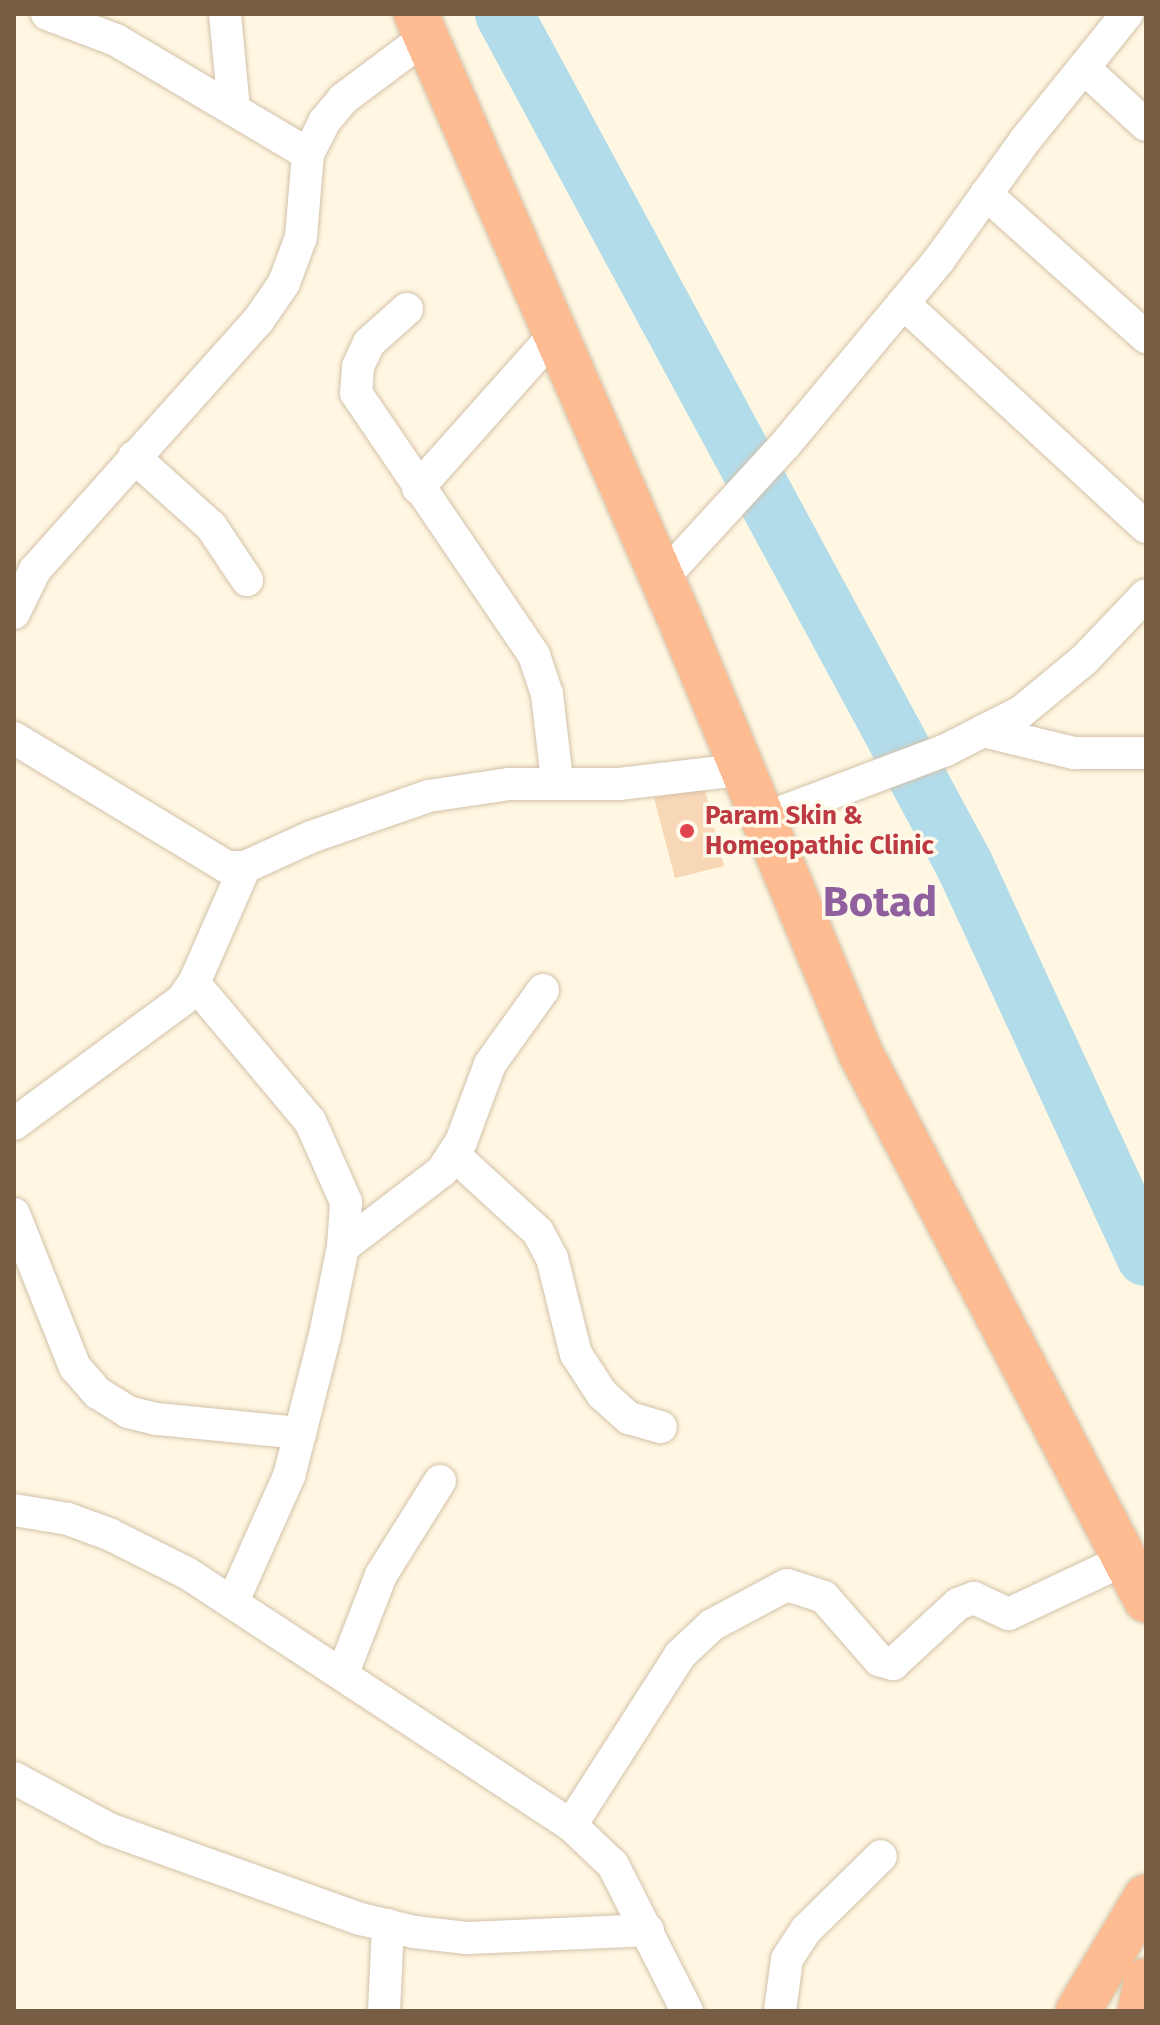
<!DOCTYPE html>
<style>
body{margin:0}
#map{position:relative;width:1160px;height:2025px;overflow:hidden;background:#fff7e1;font-family:"Fira Sans",sans-serif}
div>[style]{position:absolute}
[style*='--x']{left:calc(var(--x)*1px);top:calc(var(--y)*1px);width:calc(var(--w)*1px);rotate:calc(var(--a)*1deg)}
.river>*{height:58px;margin:-29px;padding:0 29px;transform-origin:29px;border-radius:29px;background:#b3dcea}
.building>*{inset:0;background:#f7d7b6}
.roads{filter:drop-shadow(0 0 2px #d3c1a9) drop-shadow(0 0 2px #d3c1a9)}
.street>*{height:32px;margin:-16px;padding:0 16px;transform-origin:16px;border-radius:16px;background:#fff}
.highway>*{height:44px;margin:-22px;padding:0 22px;transform-origin:22px;border-radius:22px;background:#ffbb91}
.dots>*{width:22px;height:22px;translate:-50% -50%;box-sizing:border-box;border:4px solid #fff9e9;border-radius:50%}
span{translate:-50% -50%;white-space:nowrap;text-align:center;line-height:1.15;-webkit-text-stroke:7px #fff9e9;paint-order:stroke}
.health-label{font-size:26px;color:#be3a42;font-weight:700}
.left{translate:0 -50%;text-align:left}
.town-label{font-size:42px;color:#8f609d;font-weight:700}
.frame{position:absolute;inset:0;border:16px solid #785d45;pointer-events:none}
</style>
<div id="map">
<div class="river">
<div style="--x:504;--y:14;--w:966;--a:61.58"></div>
<div style="--x:964;--y:864;--w:433;--a:65.2"></div>
</div>
<div class="building">
<div style="clip-path:polygon(704px 786px,724px 866px,675px 878px,654px 798px)"></div>
</div>
<div class="roads">
<div class="street">
<div style="--x:47;--y:14;--w:74;--a:20.6"></div>
<div style="--x:116;--y:40;--w:223;--a:30.7"></div>
<div style="--x:225;--y:14;--w:95;--a:84.6"></div>
<div style="--x:1084;--y:68;--w:84;--a:42.6"></div>
<div style="--x:986;--y:194;--w:215;--a:41.8"></div>
<div style="--x:903;--y:303;--w:330;--a:42.7"></div>
<div style="--x:407;--y:309;--w:51;--a:138.2"></div>
<div style="--x:369;--y:343;--w:26;--a:115"></div>
<div style="--x:358;--y:367;--w:26;--a:94"></div>
<div style="--x:356;--y:393;--w:317;--a:55.8"></div>
<div style="--x:534;--y:655;--w:41;--a:71.6"></div>
<div style="--x:547;--y:694;--w:88;--a:83.4"></div>
<div style="--x:134;--y:457;--w:103;--a:41.9"></div>
<div style="--x:211;--y:526;--w:65;--a:56.3"></div>
<div style="--x:418;--y:488;--w:208;--a:-48.3"></div>
<div style="--x:662;--y:579;--w:182;--a:-47.5"></div>
<div style="--x:785;--y:445;--w:241;--a:-50.2"></div>
<div style="--x:939;--y:260;--w:149;--a:-54.3"></div>
<div style="--x:1026;--y:139;--w:161;--a:-51.1"></div>
<div style="--x:14;--y:613;--w:48;--a:-64"></div>
<div style="--x:35;--y:570;--w:334;--a:-48.2"></div>
<div style="--x:258;--y:321;--w:46;--a:-55.6"></div>
<div style="--x:284;--y:283;--w:49;--a:-69.7"></div>
<div style="--x:301;--y:237;--w:83;--a:-85.2"></div>
<div style="--x:308;--y:154;--w:36;--a:-63"></div>
<div style="--x:324;--y:122;--w:30;--a:-50"></div>
<div style="--x:343;--y:99;--w:104;--a:-36.8"></div>
<div style="--x:983;--y:731;--w:94;--a:13.6"></div>
<div style="--x:1074;--y:753;--w:72;--a:0"></div>
<div style="--x:14;--y:738;--w:249;--a:31.2"></div>
<div style="--x:227;--y:867;--w:18;--a:0"></div>
<div style="--x:245;--y:867;--w:72;--a:-24.4"></div>
<div style="--x:311;--y:837;--w:125;--a:-19.2"></div>
<div style="--x:429;--y:796;--w:81;--a:-8.5"></div>
<div style="--x:509;--y:784;--w:110;--a:0"></div>
<div style="--x:619;--y:784;--w:120;--a:-6.7"></div>
<div style="--x:760;--y:820;--w:197;--a:-20.6"></div>
<div style="--x:944;--y:751;--w:86;--a:-26.9"></div>
<div style="--x:1021;--y:712;--w:83;--a:-39.6"></div>
<div style="--x:1085;--y:659;--w:88;--a:-46.4"></div>
<div style="--x:194;--y:983;--w:180;--a:50"></div>
<div style="--x:310;--y:1121;--w:89;--a:66"></div>
<div style="--x:346;--y:1202;--w:45;--a:93.8"></div>
<div style="--x:343;--y:1247;--w:90;--a:101.6"></div>
<div style="--x:325;--y:1335;--w:146;--a:104.3"></div>
<div style="--x:289;--y:1476;--w:137;--a:114.1"></div>
<div style="--x:14;--y:1124;--w:209;--a:-36.4"></div>
<div style="--x:182;--y:1000;--w:21;--a:-55"></div>
<div style="--x:194;--y:983;--w:127;--a:-66.3"></div>
<div style="--x:453;--y:1154;--w:115;--a:42.5"></div>
<div style="--x:538;--y:1232;--w:30;--a:62"></div>
<div style="--x:552;--y:1258;--w:99;--a:76"></div>
<div style="--x:576;--y:1354;--w:48;--a:57"></div>
<div style="--x:602;--y:1394;--w:36;--a:42"></div>
<div style="--x:629;--y:1418;--w:33;--a:16"></div>
<div style="--x:14;--y:1214;--w:165;--a:68.3"></div>
<div style="--x:75;--y:1367;--w:35;--a:49"></div>
<div style="--x:98;--y:1393;--w:36;--a:32"></div>
<div style="--x:128;--y:1412;--w:30;--a:14"></div>
<div style="--x:157;--y:1419;--w:144;--a:5.6"></div>
<div style="--x:343;--y:1247;--w:125;--a:-37.5"></div>
<div style="--x:442;--y:1171;--w:35;--a:-57"></div>
<div style="--x:461;--y:1142;--w:83;--a:-69.6"></div>
<div style="--x:490;--y:1064;--w:91;--a:-54.4"></div>
<div style="--x:14;--y:1510;--w:55;--a:9.5"></div>
<div style="--x:68;--y:1519;--w:44;--a:20.1"></div>
<div style="--x:109;--y:1534;--w:87;--a:26.6"></div>
<div style="--x:187;--y:1573;--w:459;--a:33.3"></div>
<div style="--x:571;--y:1825;--w:58;--a:43.6"></div>
<div style="--x:613;--y:1865;--w:164;--a:63.1"></div>
<div style="--x:343;--y:1673;--w:105;--a:-68.8"></div>
<div style="--x:381;--y:1575;--w:111;--a:-57.9"></div>
<div style="--x:14;--y:1778;--w:108;--a:28.2"></div>
<div style="--x:109;--y:1829;--w:268;--a:19.7"></div>
<div style="--x:361;--y:1919;--w:55;--a:13.8"></div>
<div style="--x:414;--y:1932;--w:53;--a:6.5"></div>
<div style="--x:467;--y:1938;--w:181;--a:-2.5"></div>
<div style="--x:571;--y:1825;--w:202;--a:-57.3"></div>
<div style="--x:680;--y:1655;--w:44;--a:-43.2"></div>
<div style="--x:712;--y:1625;--w:85;--a:-28.1"></div>
<div style="--x:787;--y:1585;--w:39;--a:18"></div>
<div style="--x:824;--y:1597;--w:84;--a:48.9"></div>
<div style="--x:879;--y:1660;--w:15;--a:16"></div>
<div style="--x:893;--y:1664;--w:88;--a:-42.7"></div>
<div style="--x:958;--y:1604;--w:17;--a:-21"></div>
<div style="--x:974;--y:1598;--w:38;--a:25"></div>
<div style="--x:1009;--y:1614;--w:129;--a:-25.2"></div>
<div style="--x:384;--y:2011;--w:86;--a:-87.3"></div>
<div style="--x:780;--y:2011;--w:52;--a:-82.3"></div>
<div style="--x:787;--y:1959;--w:35;--a:-57"></div>
<div style="--x:806;--y:1930;--w:105;--a:-44.6"></div>
</div>
<div class="highway">
<div style="--x:416;--y:14;--w:658;--a:66.44"></div>
<div style="--x:679;--y:617;--w:476;--a:67.4"></div>
<div style="--x:862;--y:1056;--w:614;--a:62.43"></div>
<div style="--x:1078;--y:2011;--w:133;--a:-59.2"></div>
<div style="--x:1140;--y:2011;--w:31;--a:-79"></div>
</div>
</div>
<div class="dots">
<div style="left:687px;top:831px;background:#e0444e"></div>
</div>
<div class="health-label">
<span class="left" style="left:705px;top:831px">Param Skin &amp;<br>Homeopathic Clinic</span>
</div>
<div class="town-label">
<span style="left:880px;top:902px">Botad</span>
</div>
<div class="frame"></div>
</div>
